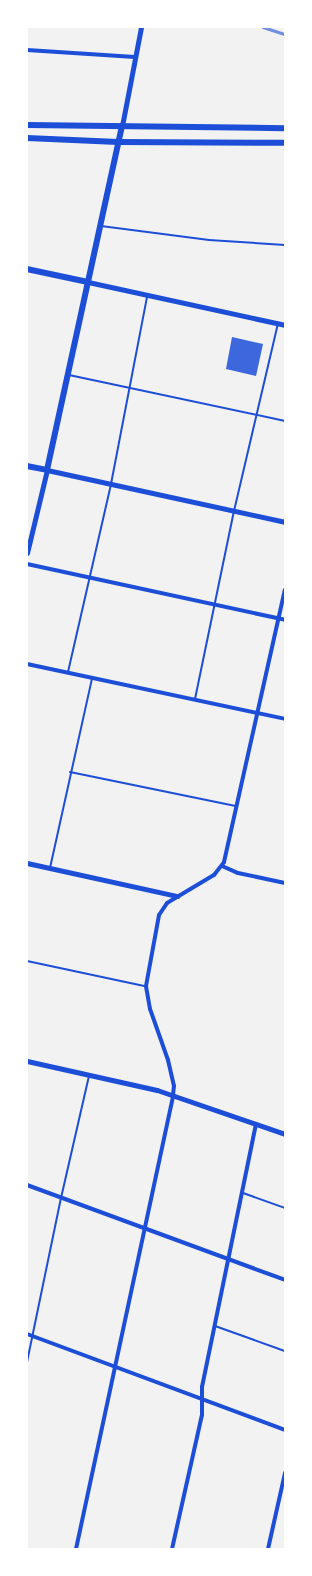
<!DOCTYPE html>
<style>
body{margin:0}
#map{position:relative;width:312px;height:1576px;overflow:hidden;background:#f2f2f2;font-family:Bitter,serif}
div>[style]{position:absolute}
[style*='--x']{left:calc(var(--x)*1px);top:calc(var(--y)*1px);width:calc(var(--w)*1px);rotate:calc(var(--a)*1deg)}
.building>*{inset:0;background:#3d67dc}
.service>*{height:2px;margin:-1px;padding:0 1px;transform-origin:1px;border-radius:1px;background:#1d4ed8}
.minor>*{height:4px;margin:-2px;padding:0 2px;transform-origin:2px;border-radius:2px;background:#1d4ed8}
.tertiary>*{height:5px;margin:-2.5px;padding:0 2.5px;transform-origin:2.5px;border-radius:2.5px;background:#1d4ed8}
.secondary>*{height:5.5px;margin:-2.75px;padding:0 2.75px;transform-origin:2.75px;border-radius:2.75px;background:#1d4ed8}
.primary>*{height:6px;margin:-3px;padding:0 3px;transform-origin:3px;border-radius:3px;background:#1d4ed8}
.rail>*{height:2.5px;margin:-1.25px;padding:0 1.25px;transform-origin:1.25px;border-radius:1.25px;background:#7290e2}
span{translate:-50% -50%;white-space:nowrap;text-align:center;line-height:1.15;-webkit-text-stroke:3px #fff;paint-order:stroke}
.frame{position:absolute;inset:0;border:28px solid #fff;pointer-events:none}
</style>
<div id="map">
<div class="building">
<div style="clip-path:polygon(232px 337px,263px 344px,256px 376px,226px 369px)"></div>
</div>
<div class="service">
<div style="--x:101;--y:226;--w:109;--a:7.4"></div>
<div style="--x:209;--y:240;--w:76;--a:3.8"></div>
<div style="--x:69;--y:375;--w:221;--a:12"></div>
<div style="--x:68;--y:672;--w:193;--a:-77.1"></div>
<div style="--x:111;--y:484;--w:190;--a:-79.1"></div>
<div style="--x:195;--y:699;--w:192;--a:-78.3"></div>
<div style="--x:234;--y:511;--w:192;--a:-76.8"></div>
<div style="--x:70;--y:772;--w:169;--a:11.6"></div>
<div style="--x:50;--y:868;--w:195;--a:-77.5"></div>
<div style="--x:27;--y:961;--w:121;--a:12"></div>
<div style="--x:243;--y:1193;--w:45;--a:19.7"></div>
<div style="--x:215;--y:1326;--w:74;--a:19.7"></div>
<div style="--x:27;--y:1362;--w:167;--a:-78.3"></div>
<div style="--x:61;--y:1198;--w:125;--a:-77.1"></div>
</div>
<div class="minor">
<div style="--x:27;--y:50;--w:108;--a:3.7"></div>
<div style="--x:27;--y:564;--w:264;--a:12.2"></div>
<div style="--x:27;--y:664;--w:264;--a:12"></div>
<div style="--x:222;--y:866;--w:17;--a:24"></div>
<div style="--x:238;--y:873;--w:48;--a:12"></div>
<div style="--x:27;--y:1185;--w:275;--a:20.2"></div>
<div style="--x:27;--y:1334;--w:275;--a:20.4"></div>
<div style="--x:76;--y:1549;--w:464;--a:-77.9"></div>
<div style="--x:173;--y:1095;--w:9;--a:-84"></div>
<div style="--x:174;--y:1086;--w:27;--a:-103"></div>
<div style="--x:168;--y:1060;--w:54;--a:-109.4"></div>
<div style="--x:150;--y:1009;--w:23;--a:-100"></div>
<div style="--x:146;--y:986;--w:72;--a:-79.6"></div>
<div style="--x:159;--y:915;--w:14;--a:-56"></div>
<div style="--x:167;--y:903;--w:55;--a:-30.8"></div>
<div style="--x:214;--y:875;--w:16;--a:-52"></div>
<div style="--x:224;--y:862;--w:279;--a:-77.4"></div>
<div style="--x:172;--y:1549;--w:137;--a:-77.4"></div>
<div style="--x:202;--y:1415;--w:28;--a:-90"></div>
<div style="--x:202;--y:1387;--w:268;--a:-78.4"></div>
<div style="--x:268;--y:1549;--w:78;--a:-77.4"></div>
</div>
<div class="tertiary">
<div style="--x:122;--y:126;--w:101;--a:-79.1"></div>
<div style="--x:88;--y:282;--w:202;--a:12.3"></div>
<div style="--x:27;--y:553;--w:85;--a:-76.5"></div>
<div style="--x:47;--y:470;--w:244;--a:12.3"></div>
<div style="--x:27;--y:863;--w:154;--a:12.4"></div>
<div style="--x:27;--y:1061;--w:133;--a:12.6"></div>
<div style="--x:157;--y:1090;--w:135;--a:19"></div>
</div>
<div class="secondary">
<div style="--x:27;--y:269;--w:62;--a:12"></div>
<div style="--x:27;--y:466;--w:20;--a:11"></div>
<div style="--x:47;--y:470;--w:352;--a:-77.7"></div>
</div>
<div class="primary">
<div style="--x:27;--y:125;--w:258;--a:0.7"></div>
<div style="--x:27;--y:138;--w:91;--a:2.5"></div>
<div style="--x:118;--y:142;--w:167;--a:0.3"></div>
</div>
<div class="rail">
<div style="--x:263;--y:27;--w:23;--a:18"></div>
</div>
<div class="frame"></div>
</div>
